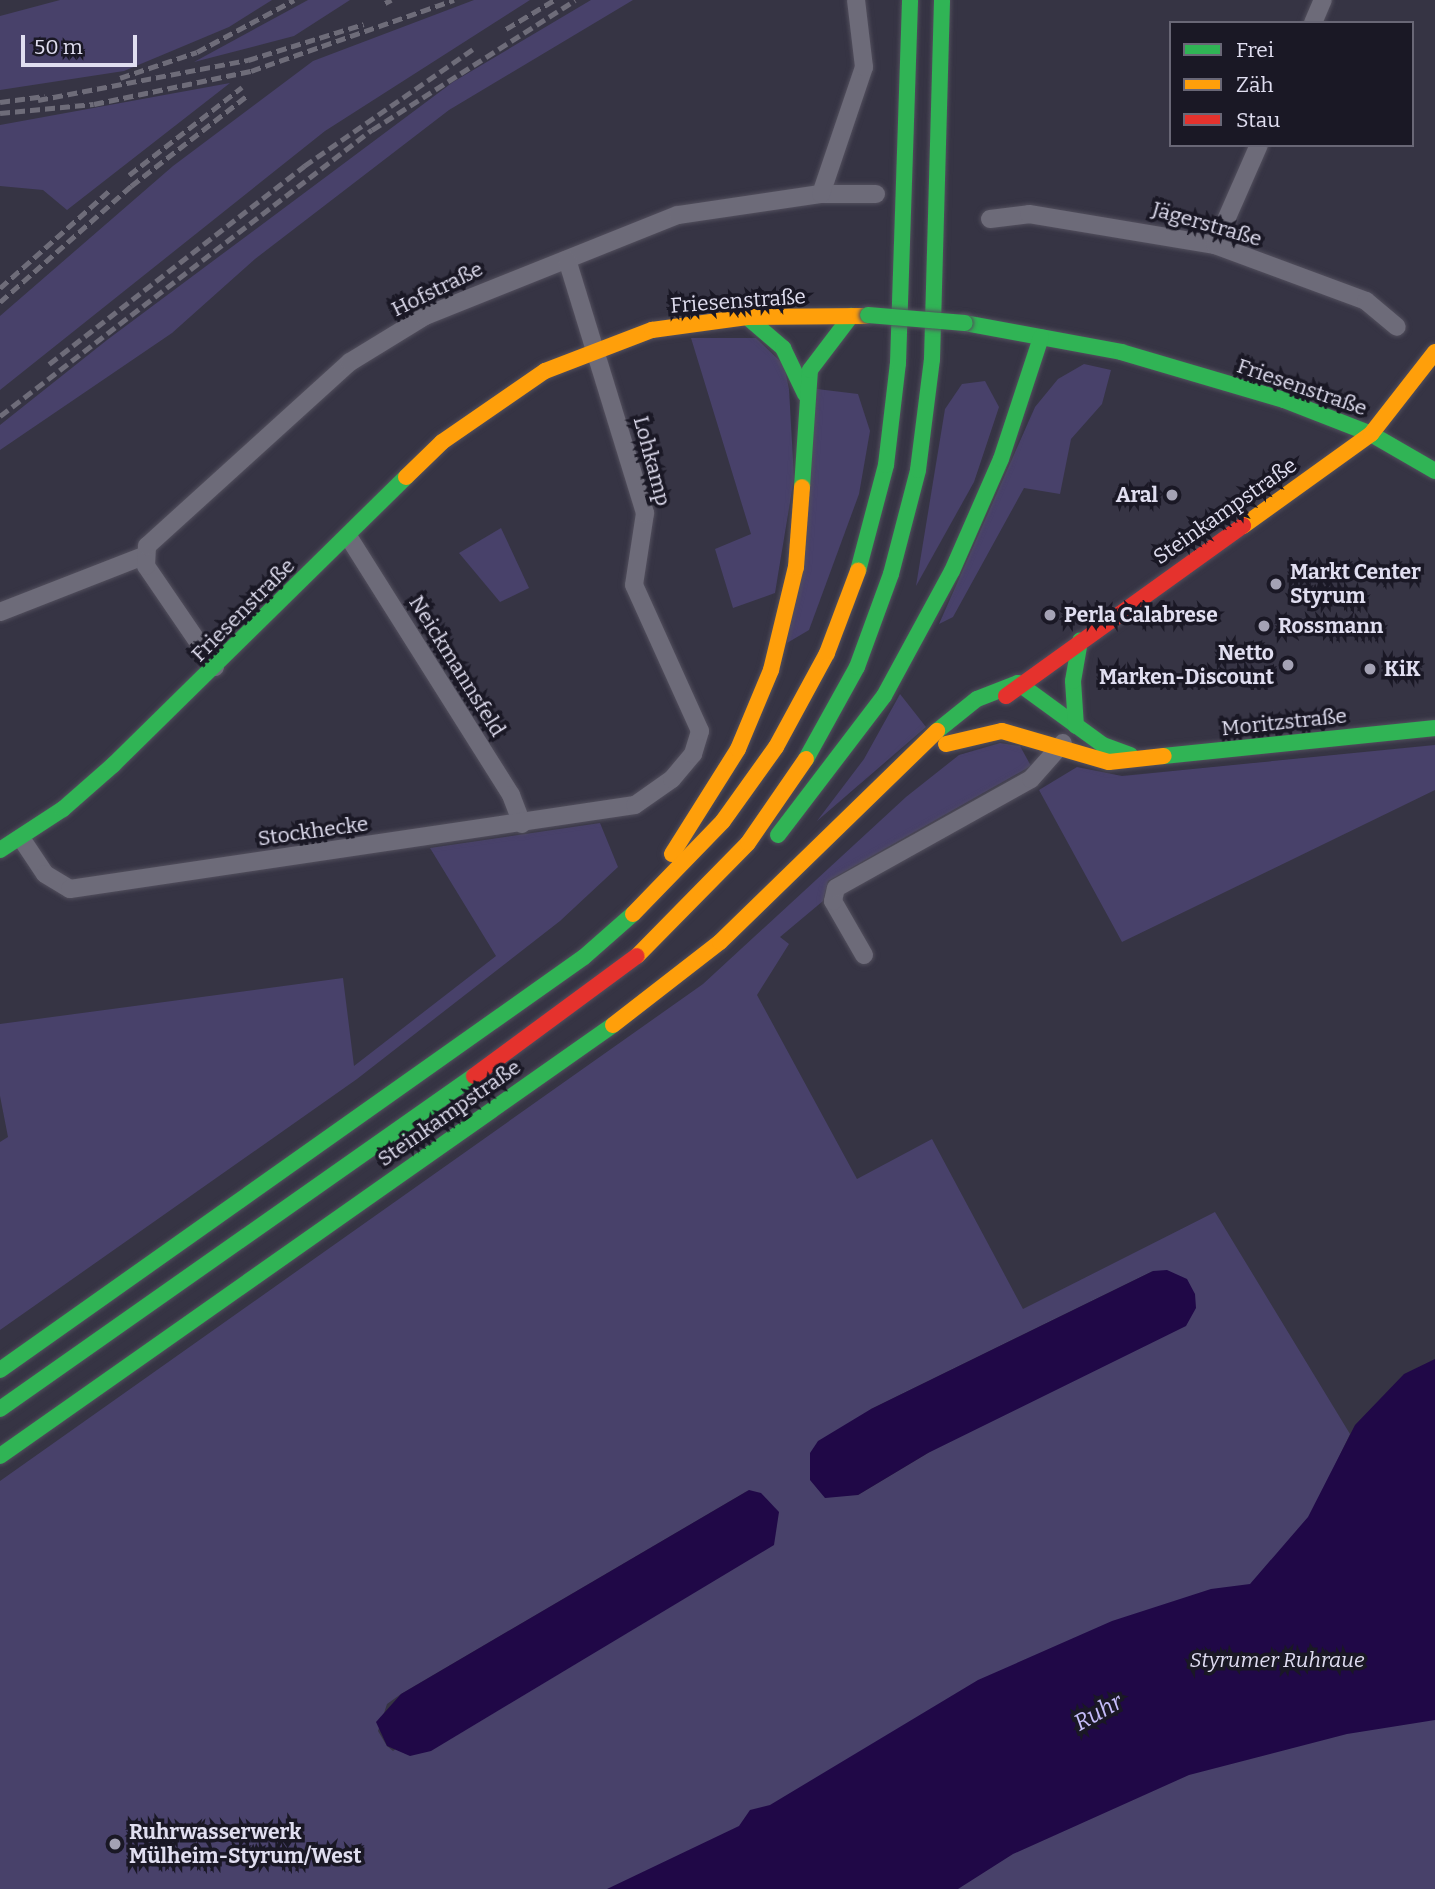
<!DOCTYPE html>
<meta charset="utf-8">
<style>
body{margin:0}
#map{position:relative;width:1435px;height:1889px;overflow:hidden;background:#363444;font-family:Bitter,serif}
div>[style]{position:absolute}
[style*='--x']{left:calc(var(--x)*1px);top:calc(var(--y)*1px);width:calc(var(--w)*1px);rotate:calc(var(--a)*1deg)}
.green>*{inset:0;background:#48416a}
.water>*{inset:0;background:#200847}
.roads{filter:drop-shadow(0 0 2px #524f5d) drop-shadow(0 0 2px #524f5d)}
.street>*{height:18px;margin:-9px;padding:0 9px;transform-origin:9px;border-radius:9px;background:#6d6b79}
.fast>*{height:16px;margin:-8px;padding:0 8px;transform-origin:8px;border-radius:8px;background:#30b455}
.slow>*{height:16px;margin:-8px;padding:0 8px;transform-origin:8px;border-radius:8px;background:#ff9f0a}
.jam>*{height:16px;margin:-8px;padding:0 8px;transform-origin:8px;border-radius:8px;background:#e5322d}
.rail>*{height:4.5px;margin-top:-2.25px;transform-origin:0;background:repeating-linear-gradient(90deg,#6e6c79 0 10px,transparent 0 15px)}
.bridges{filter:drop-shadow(0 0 2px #524f5d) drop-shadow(0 0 2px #524f5d)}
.fast-bridge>*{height:16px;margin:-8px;padding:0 8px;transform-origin:8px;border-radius:8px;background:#30b455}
.dots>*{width:19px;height:19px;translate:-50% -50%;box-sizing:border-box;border:4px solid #1a1825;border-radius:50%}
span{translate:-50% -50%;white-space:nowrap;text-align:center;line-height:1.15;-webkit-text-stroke:7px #1a1825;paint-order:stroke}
.street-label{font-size:21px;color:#e0def0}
.poi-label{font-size:21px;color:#e0def0;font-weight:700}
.right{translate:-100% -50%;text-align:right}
.left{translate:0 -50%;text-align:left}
.park-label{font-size:21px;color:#dfdcf1;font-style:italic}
.water-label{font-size:23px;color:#c6bdfa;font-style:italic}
.legend{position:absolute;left:1169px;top:21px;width:245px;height:126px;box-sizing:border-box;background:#1a1825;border:2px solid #696776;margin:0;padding:9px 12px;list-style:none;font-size:21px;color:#e0def0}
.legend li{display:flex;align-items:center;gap:14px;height:35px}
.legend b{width:35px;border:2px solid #696776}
.scale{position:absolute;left:21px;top:35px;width:116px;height:32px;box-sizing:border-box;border:4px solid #e0def0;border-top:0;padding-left:9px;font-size:21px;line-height:24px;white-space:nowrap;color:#e0def0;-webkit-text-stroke:5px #1a1825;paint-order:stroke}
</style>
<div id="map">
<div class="green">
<div style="clip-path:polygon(60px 0,272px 0,229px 27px,124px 71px,0 90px,0 16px)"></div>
<div style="clip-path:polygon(308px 0,350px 0,294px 36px,194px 62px)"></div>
<div style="clip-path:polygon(474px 0,530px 0,325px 131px,0 390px,0 316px,173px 166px,313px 61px)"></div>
<div style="clip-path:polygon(591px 0,633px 0,449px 110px,255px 259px,172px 333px,0 450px,0 425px,107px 340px,453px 82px)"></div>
<div style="clip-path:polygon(230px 83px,67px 210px,43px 190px,0 186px,0 125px)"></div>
<div style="clip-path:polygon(691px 338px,756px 338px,784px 365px,789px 389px,794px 478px,775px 593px,733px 608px,715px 549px,751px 534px)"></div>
<div style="clip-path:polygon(1084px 364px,1111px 370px,1102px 404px,1071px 439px,1060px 494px,1024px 488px,953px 617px,939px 624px,1035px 407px,1058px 379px)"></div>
<div style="clip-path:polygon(985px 381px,999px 407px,974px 482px,916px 586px,945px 409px,962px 384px)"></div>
<div style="clip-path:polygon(817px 389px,858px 394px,870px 431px,859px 494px,809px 630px,787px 643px)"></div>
<div style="clip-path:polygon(501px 528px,529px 588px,500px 602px,459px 553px)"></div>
<div style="clip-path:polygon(900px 694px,926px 727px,817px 821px,864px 759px)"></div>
<div style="clip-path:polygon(evenodd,1000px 743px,1020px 746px,1031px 766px,828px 881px,823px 901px,780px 937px,789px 944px,757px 995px,857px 1179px,932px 1139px,1023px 1309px,1215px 1212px,1350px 1434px,1324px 1488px,1435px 1367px,1435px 1889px,0 1889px,0 1481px,703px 984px,906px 797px,959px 755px,1000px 743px,1153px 1271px,928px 1453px,858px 1495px,871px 1409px,1153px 1271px,1000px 743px,749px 1490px,393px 1751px,387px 1746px,378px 1731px,387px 1704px,401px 1694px,749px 1490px)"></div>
<div style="clip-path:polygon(1435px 745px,1435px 790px,1122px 942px,1039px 790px,1077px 767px,1122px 776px)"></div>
<div style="clip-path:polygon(600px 823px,618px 867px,560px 921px,357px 1079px,0 1330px,0 1142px,8px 1137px,0 1096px,0 1024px,343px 978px,354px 1066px,496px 956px,430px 848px)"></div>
</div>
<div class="water">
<div style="clip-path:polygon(1167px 1270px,1187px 1279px,1195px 1294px,1196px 1308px,1186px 1326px,928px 1453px,858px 1495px,825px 1498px,810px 1480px,810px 1453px,818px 1441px,871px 1409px,1153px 1271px)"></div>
<div style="clip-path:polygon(1435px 1359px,1435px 1720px,1347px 1734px,1189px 1775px,1013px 1854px,958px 1889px,607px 1889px,739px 1826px,750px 1810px,770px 1805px,978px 1680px,1112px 1621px,1211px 1589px,1250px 1584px,1308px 1517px,1355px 1425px,1404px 1374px)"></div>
<div style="clip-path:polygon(749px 1490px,761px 1493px,779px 1512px,774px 1545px,431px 1751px,410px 1756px,387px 1746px,376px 1722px,401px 1694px)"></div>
</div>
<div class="roads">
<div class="street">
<div style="--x:1313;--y:23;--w:25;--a:-67"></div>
<div style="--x:821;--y:194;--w:55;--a:0"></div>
<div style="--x:990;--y:219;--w:39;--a:-7"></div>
<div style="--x:1029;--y:214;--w:189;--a:9.5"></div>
<div style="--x:1215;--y:245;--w:161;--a:20.3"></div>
<div style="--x:1366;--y:301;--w:40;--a:40"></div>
<div style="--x:1215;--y:245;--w:109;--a:-66.3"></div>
<div style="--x:348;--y:536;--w:306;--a:57.8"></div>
<div style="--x:511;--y:795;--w:31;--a:69"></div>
<div style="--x:0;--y:612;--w:155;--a:-21.3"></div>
<div style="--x:215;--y:667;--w:122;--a:-124.3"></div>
<div style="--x:146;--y:566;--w:20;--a:-87"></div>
<div style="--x:147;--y:546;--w:274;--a:-42.2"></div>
<div style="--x:350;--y:362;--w:88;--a:-31.5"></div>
<div style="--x:425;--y:316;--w:272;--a:-21.8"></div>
<div style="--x:678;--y:215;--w:145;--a:-8.4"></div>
<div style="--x:821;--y:194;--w:134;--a:-71.3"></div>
<div style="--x:864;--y:67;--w:67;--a:-96.8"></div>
<div style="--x:21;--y:838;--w:43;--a:56.3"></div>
<div style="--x:45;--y:874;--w:29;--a:31"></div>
<div style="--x:70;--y:889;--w:571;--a:-8.46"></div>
<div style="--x:635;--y:805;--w:45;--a:-35.1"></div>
<div style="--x:672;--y:779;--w:33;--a:-50"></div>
<div style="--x:693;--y:754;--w:24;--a:-73"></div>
<div style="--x:700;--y:731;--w:160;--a:-114.3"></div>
<div style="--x:634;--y:585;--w:73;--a:-81.3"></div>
<div style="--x:645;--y:513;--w:265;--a:-107.1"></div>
<div style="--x:864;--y:955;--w:62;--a:-119.9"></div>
<div style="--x:833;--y:901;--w:13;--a:-77"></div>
<div style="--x:836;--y:888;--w:223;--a:-29.2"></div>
<div style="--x:1031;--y:779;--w:48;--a:-48.4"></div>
</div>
<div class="fast">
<div style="--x:747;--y:317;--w:48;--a:40.7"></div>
<div style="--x:783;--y:348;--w:51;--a:64.4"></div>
<div style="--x:965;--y:323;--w:159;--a:10.5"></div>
<div style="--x:1121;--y:352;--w:170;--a:16.4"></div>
<div style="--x:1284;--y:400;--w:93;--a:21.3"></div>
<div style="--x:1371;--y:434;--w:74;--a:30"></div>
<div style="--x:802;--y:487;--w:117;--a:-86.1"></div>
<div style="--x:810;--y:370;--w:68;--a:-52.8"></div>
<div style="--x:858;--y:571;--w:110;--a:-75.2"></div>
<div style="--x:886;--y:465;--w:103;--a:-83.3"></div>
<div style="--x:898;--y:363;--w:363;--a:-88.1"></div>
<div style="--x:1018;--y:683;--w:105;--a:36.1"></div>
<div style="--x:1103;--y:745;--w:29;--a:20"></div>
<div style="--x:1076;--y:726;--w:45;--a:-93.8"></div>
<div style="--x:1073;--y:681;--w:41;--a:-80.1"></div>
<div style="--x:937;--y:731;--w:51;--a:-38.7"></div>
<div style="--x:977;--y:699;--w:44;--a:-21.3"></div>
<div style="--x:1164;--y:756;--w:272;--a:-5.9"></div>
<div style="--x:806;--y:759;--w:105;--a:-61"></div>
<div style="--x:857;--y:667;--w:99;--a:-69.9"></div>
<div style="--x:891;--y:574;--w:107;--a:-75.4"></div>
<div style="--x:918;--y:470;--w:112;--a:-82.8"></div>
<div style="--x:932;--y:359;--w:359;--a:-88.4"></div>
<div style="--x:778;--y:835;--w:175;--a:-52.7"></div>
<div style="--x:884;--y:696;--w:142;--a:-61.5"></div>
<div style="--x:952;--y:571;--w:122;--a:-66.4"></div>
<div style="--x:1001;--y:459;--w:128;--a:-71.8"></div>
<div style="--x:0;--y:850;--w:75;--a:-33.1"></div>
<div style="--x:63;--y:809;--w:67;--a:-41.3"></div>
<div style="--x:113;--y:765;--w:411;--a:-44.5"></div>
<div style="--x:0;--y:1370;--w:715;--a:-35.27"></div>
<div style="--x:584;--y:957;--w:65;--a:-41.3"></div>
<div style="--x:0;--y:1409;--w:579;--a:-35.09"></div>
<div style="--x:0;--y:1456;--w:749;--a:-35.11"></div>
</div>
<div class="slow">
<div style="--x:406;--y:477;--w:50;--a:-44.2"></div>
<div style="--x:442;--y:442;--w:125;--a:-34.6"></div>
<div style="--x:545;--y:371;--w:115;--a:-21"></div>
<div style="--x:652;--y:330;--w:96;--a:-7.8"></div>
<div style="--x:747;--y:317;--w:119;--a:-0.5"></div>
<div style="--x:1243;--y:526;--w:158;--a:-35.7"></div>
<div style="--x:1371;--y:434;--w:104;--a:-52"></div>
<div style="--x:946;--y:744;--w:57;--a:-13.1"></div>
<div style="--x:1002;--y:731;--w:111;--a:16.2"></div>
<div style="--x:1109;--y:762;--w:55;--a:-6.2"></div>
<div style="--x:672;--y:854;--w:124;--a:-57.8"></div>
<div style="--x:738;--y:749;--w:86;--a:-67.3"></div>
<div style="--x:771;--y:670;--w:106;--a:-76.4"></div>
<div style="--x:796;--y:567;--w:80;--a:-85.7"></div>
<div style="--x:633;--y:914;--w:129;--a:-45.9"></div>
<div style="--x:723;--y:821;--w:91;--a:-54.4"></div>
<div style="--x:776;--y:747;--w:107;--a:-61.5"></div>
<div style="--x:827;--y:653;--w:88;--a:-69.3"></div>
<div style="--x:637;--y:956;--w:158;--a:-45.5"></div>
<div style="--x:748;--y:843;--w:102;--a:-55.4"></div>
<div style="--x:613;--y:1025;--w:135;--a:-37.8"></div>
<div style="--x:720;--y:942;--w:303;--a:-44.2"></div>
</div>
<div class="jam">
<div style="--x:1006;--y:696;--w:292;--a:-35.7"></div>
<div style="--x:474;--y:1076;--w:202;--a:-36.4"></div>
</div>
</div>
<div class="rail">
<div style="--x:385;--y:3;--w:7;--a:-27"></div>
<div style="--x:506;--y:29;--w:56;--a:-31.1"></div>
<div style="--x:120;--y:78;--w:81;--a:-18.7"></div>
<div style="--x:197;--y:52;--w:110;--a:-28.2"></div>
<div style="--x:38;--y:100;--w:214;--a:-10.8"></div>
<div style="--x:248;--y:60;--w:121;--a:-17.2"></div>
<div style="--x:0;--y:102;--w:45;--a:-7.6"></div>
<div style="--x:0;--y:113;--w:94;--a:-5.5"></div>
<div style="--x:94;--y:104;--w:160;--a:-11.9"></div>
<div style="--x:251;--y:71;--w:215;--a:-19.3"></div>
<div style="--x:129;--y:175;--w:143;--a:-37.9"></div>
<div style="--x:0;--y:288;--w:147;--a:-41.7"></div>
<div style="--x:0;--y:302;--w:175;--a:-41.5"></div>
<div style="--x:131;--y:186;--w:148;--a:-37.9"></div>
<div style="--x:49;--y:364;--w:323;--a:-37.8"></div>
<div style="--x:304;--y:166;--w:209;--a:-34.7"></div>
<div style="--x:0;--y:416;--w:469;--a:-37.6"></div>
<div style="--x:372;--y:130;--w:241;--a:-32.6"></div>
</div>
<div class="bridges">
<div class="fast-bridge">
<div style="--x:868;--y:315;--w:97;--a:4.7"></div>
</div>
</div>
<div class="dots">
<div style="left:1172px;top:495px;background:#a4a2b4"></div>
<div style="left:1276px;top:584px;background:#a4a2b4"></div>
<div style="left:1050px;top:615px;background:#a4a2b4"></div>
<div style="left:1264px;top:626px;background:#a4a2b4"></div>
<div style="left:1288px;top:665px;background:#a4a2b4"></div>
<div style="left:1370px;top:669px;background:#a4a2b4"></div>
<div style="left:115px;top:1844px;background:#a4a2b4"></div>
</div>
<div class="street-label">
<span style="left:1207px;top:224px;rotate:16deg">Jägerstraße</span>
<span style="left:437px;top:289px;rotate:-26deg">Hofstraße</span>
<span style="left:738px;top:301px;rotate:-4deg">Friesenstraße</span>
<span style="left:1302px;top:387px;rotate:19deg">Friesenstraße</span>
<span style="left:652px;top:461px;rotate:75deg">Lohkamp</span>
<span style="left:1225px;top:511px;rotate:-35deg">Steinkampstraße</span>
<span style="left:243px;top:610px;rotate:-45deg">Friesenstraße</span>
<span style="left:457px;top:666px;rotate:58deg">Neickmannsfeld</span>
<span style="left:1284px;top:722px;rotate:-6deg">Moritzstraße</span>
<span style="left:313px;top:831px;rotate:-8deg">Stockhecke</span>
<span style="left:449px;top:1113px;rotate:-35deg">Steinkampstraße</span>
</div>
<div class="poi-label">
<span class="right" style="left:1158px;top:495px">Aral</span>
<span class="left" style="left:1290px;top:584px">Markt Center<br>Styrum</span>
<span class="left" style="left:1064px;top:615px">Perla Calabrese</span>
<span class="left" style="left:1278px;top:626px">Rossmann</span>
<span class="right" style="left:1274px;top:665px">Netto<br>Marken-Discount</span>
<span class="left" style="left:1384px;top:669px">KiK</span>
<span class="left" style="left:129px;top:1844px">Ruhrwasserwerk<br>Mülheim-Styrum/West</span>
</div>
<div class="park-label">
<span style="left:1277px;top:1660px">Styrumer Ruhraue</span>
</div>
<div class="water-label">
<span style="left:1098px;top:1712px;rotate:-29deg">Ruhr</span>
</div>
<ul class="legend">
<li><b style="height:9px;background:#30b455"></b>Frei</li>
<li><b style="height:9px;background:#ff9f0a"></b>Zäh</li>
<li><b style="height:9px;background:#e5322d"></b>Stau</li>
</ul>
<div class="scale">50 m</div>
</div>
